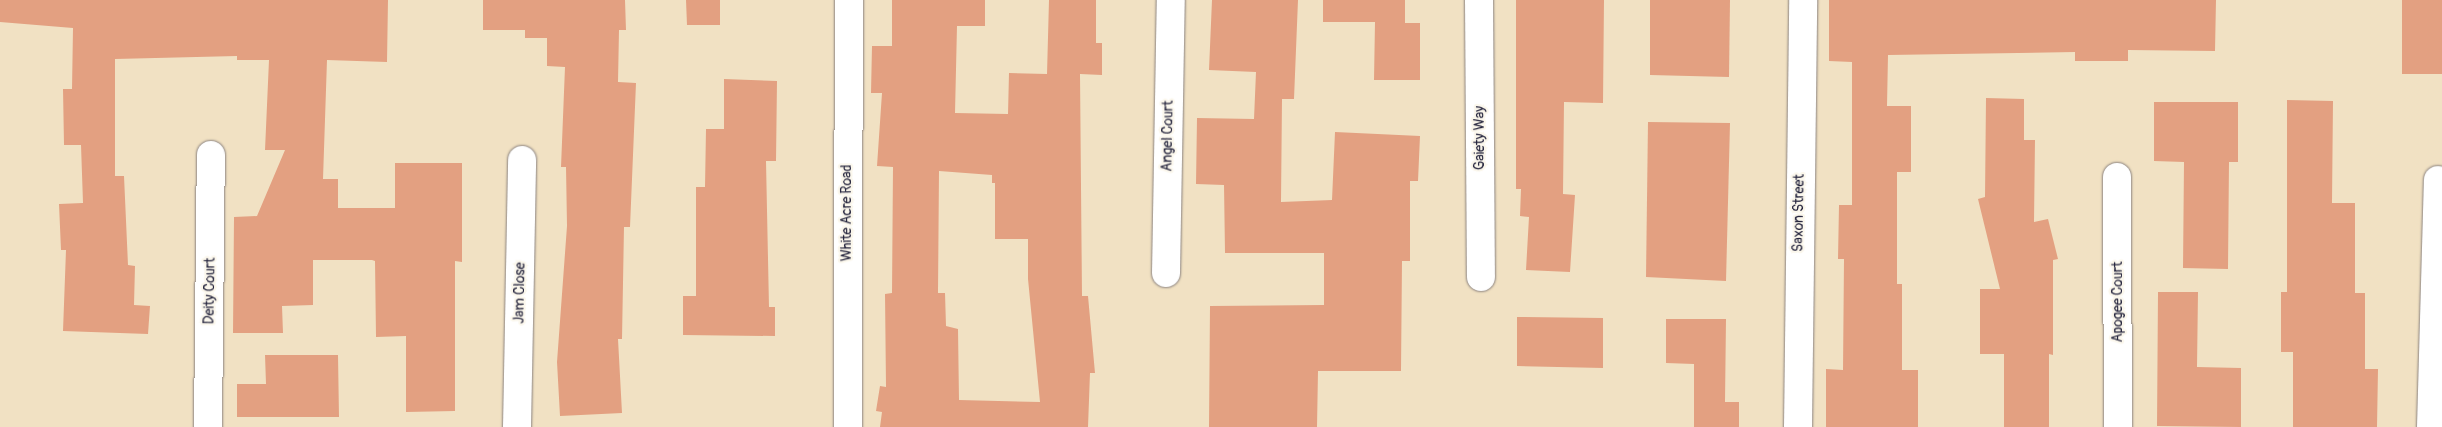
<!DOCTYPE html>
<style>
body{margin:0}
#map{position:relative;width:2442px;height:427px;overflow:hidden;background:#f1e1c3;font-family:Pangolin,sans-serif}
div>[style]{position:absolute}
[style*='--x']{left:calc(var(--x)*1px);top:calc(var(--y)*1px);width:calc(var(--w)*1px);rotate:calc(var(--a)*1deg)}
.building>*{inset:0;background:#e3a081}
.roads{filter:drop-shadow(0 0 1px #8a827f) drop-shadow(0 0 1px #8a827f)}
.minor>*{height:28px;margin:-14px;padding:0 14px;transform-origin:14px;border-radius:14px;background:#fff}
span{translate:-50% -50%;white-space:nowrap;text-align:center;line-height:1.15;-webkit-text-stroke:4.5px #fbf7ec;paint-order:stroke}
.street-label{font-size:14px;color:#22223b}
</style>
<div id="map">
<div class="building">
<div style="clip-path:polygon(0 0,388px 0,387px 62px,327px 60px,323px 179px,338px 179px,338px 208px,395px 208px,395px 163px,462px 163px,462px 262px,455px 261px,455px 411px,406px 412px,406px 336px,376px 337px,375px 261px,372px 260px,313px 260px,313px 305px,282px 306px,283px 333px,233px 333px,234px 217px,257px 216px,285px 150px,265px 150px,269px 60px,237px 60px,237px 56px,115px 59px,115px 176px,124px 176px,128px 265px,135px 266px,134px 305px,150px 306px,148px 334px,63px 331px,66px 250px,61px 250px,59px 204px,83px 203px,81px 145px,64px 145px,63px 89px,72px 89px,73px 28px,0 22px)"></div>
<div style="clip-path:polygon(483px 0,625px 0,626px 30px,619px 30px,618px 82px,636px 83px,630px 227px,624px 227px,622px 339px,618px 339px,622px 413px,560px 416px,557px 362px,567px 226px,566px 167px,561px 167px,565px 67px,547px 66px,547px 38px,525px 38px,525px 30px,483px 30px)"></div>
<div style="clip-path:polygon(686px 0,720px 0,720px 25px,687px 25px)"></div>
<div style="clip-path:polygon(evenodd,892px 0,985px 0,985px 26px,957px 26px,955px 113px,1008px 114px,1009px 73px,1047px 74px,1049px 0,1096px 0,1096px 43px,1102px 43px,1102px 75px,1080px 74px,1082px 296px,1088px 296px,1095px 373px,1090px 373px,1088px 427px,880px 427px,882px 412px,876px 411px,880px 386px,886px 387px,885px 294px,892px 293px,893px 167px,877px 166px,882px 93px,871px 93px,872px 46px,892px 46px,892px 0,939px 171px,992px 175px,992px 183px,995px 183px,995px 239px,1028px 239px,1028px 279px,1040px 402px,959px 400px,958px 329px,946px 326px,945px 293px,938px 293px,939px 171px)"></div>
<div style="clip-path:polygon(1212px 0,1298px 0,1294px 99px,1282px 99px,1281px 202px,1332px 200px,1335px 132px,1420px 136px,1418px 181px,1410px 181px,1410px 261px,1402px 261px,1401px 371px,1318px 371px,1317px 427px,1209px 427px,1210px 306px,1324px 305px,1324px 253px,1225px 253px,1224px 185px,1196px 184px,1197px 118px,1254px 119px,1256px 72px,1209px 70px)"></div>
<div style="clip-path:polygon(1323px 0,1405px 0,1405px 23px,1420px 23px,1420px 80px,1374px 80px,1375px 22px,1323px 22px)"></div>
<div style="clip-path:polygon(1516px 0,1604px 0,1603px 103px,1564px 102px,1563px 194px,1575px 195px,1570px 272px,1526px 270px,1529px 217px,1520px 216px,1521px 189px,1516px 189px)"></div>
<div style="clip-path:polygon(1650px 0,1730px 0,1729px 77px,1650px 75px)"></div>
<div style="clip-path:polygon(1829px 0,2216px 0,2215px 51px,2128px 50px,2128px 61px,2075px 61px,2075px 52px,1888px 55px,1887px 106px,1911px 106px,1911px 172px,1897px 172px,1897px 284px,1902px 284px,1902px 370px,1918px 370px,1918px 427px,1826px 427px,1826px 369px,1843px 370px,1844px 259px,1838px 259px,1839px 205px,1852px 205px,1852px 62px,1829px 61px)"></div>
<div style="clip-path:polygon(2402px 0,2442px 0,2442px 74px,2402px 74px)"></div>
<div style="clip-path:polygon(724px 79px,777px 81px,776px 161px,766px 161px,769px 307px,775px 307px,775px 336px,683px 335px,683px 296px,696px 296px,696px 187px,705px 187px,706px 129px,724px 129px)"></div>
<div style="clip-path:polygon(1986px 98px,2024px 99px,2024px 140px,2035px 140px,2034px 222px,2048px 219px,2058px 259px,2053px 260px,2053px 355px,2049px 354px,2049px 427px,2004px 427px,2004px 354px,1980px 354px,1980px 289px,2000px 289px,1978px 199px,1985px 197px)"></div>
<div style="clip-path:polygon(2287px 100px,2333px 101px,2332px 203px,2355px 203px,2355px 293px,2365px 293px,2365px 369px,2378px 369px,2377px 427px,2293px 427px,2293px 352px,2281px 352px,2281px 292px,2287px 292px)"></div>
<div style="clip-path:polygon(2154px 102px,2238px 102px,2238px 162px,2229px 162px,2228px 269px,2183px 268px,2184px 162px,2154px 161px)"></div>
<div style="clip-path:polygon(1648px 122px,1730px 123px,1726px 281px,1646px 277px)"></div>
<div style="clip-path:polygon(2158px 292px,2198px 292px,2197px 367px,2241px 368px,2241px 427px,2157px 426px)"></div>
<div style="clip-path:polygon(1517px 317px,1603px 318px,1603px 368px,1517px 366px)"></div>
<div style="clip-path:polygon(1666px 319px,1726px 319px,1725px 402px,1739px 402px,1739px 427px,1694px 427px,1694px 364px,1666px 363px)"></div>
<div style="clip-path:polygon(265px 355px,338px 355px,339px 417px,237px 417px,237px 384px,266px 384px)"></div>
</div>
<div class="roads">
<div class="minor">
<div style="--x:1479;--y:0;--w:277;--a:89.6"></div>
<div style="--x:2117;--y:177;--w:250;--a:89.8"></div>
<div style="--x:1166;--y:273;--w:273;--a:-89"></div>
<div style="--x:208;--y:427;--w:272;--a:-89.4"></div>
<div style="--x:517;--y:427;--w:267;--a:-88.9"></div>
<div style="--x:848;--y:427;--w:427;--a:-89.9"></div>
<div style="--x:1798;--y:427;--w:427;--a:-89.3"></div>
<div style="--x:2431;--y:427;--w:247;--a:-88.4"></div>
</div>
</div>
<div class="street-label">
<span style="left:1168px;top:136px;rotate:-89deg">Angel Court</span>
<span style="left:1480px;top:138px;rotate:-90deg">Gaiety Way</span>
<span style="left:847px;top:213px;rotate:-90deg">White Acre Road</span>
<span style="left:1799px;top:213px;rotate:-89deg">Saxon Street</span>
<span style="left:210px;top:291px;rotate:-89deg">Deity Court</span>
<span style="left:520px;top:293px;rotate:-89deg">Jam Close</span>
<span style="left:2118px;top:302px;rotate:-90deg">Apogee Court</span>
</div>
</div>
